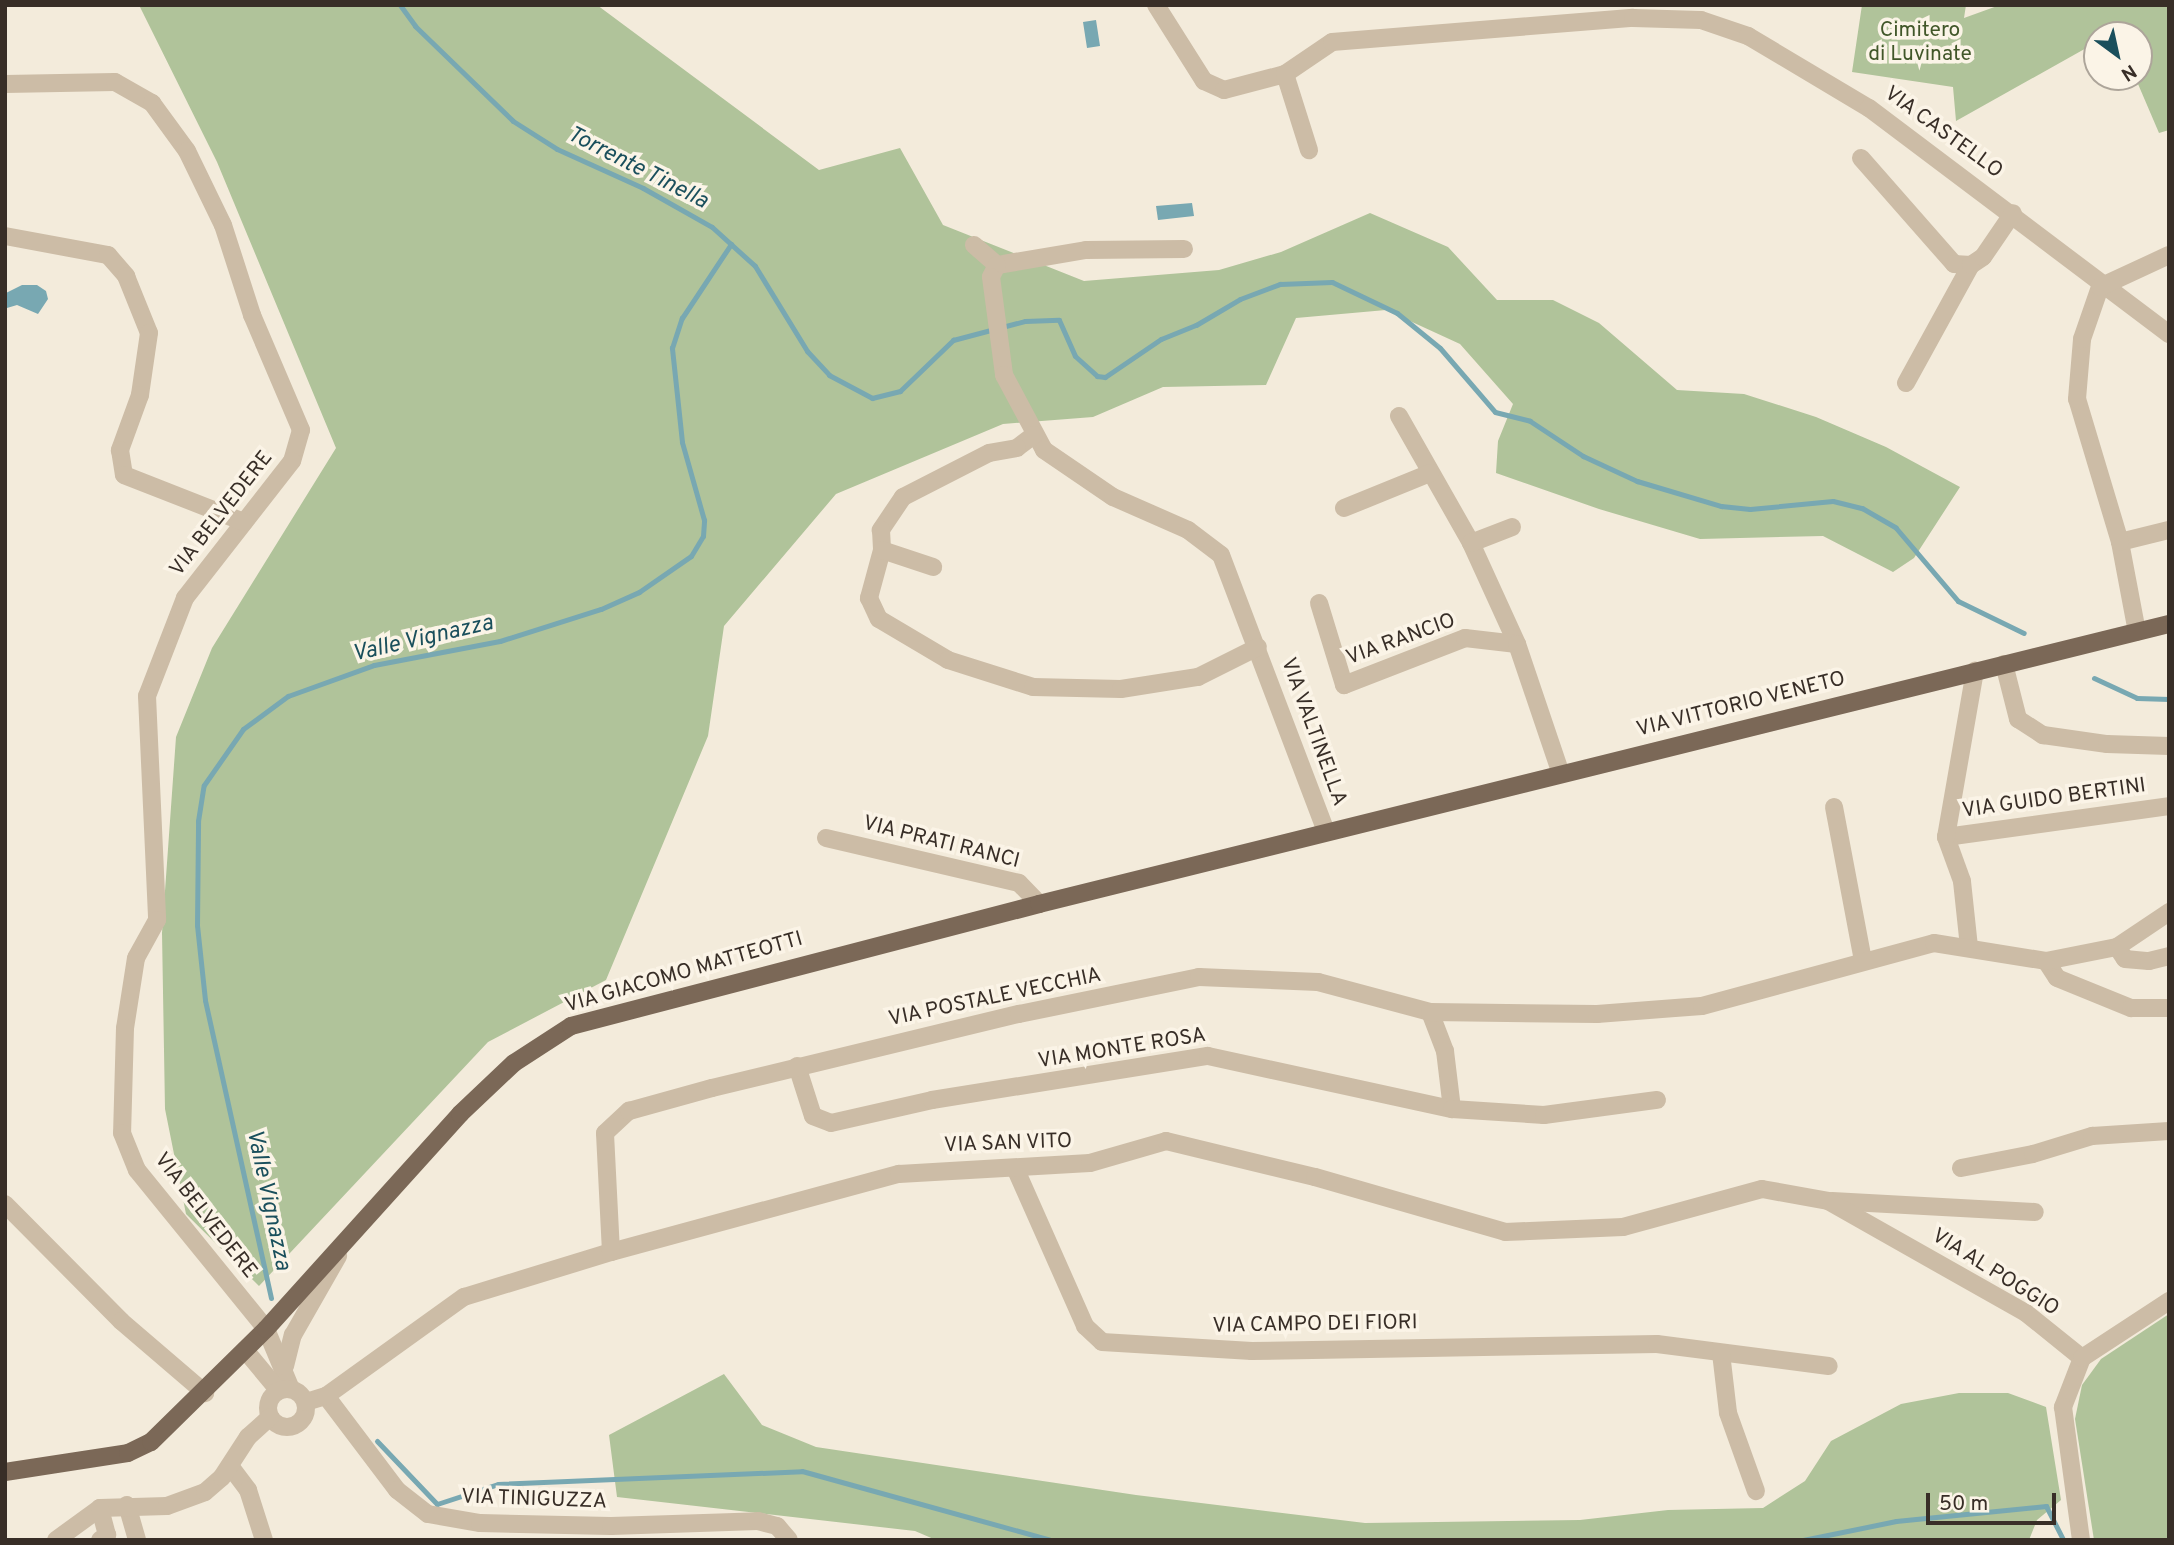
<!DOCTYPE html>
<style>
body{margin:0}
#map{position:relative;width:2174px;height:1545px;overflow:hidden;background:#f3ebdb;font-family:Overpass,sans-serif}
div>[style]{position:absolute}
[style*='--x']{left:calc(var(--x)*1px);top:calc(var(--y)*1px);width:calc(var(--w)*1px);rotate:calc(var(--a)*1deg)}
.green>*{inset:0;background:#b0c39a}
.water>*{inset:0;background:#78a8b2}
.stream>*{height:5px;margin:-2.5px;padding:0 2.5px;transform-origin:2.5px;border-radius:2.5px;background:#78a8b2}
.minor>*{height:18px;margin:-9px;padding:0 9px;transform-origin:9px;border-radius:9px;background:#ccbca6}
.minor>.ring{margin:-9px;padding:0;box-sizing:content-box;background:none;border:18px solid #ccbca6;border-radius:50%}
.major>*{height:18px;margin:-9px;padding:0 9px;transform-origin:9px;border-radius:9px;background:#7b6857}
span{translate:-50% -50%;white-space:nowrap;text-align:center;line-height:1.15;-webkit-text-stroke:7px #fbf4e7;paint-order:stroke}
.park-label{font-size:21px;color:#415729}
.street-label{font-size:21px;color:#382e27}
.water-label{font-size:23px;color:#1a4f5c;font-style:italic}
.frame{position:absolute;inset:0;border:7px solid #382e27;pointer-events:none}
.north{position:absolute;left:2083px;top:21px;width:70px;height:70px;box-sizing:border-box;background:#fbf4e7;border:2px solid #ada59a;border-radius:50%;rotate:147deg;font-size:19px;font-weight:700;line-height:28px;text-align:center;color:#382e27}
.north::after{content:'';display:block;margin:auto;width:24px;height:32px;background:#1a4f5c;clip-path:polygon(50% 0,100% 100%,50% 72%,0 100%)}
.scale{position:absolute;left:1926px;top:1493px;width:130px;height:32px;box-sizing:border-box;border:4px solid #382e27;border-top:0;padding-left:9px;font-size:21px;line-height:24px;white-space:nowrap;color:#382e27;-webkit-text-stroke:5px #fbf4e7;paint-order:stroke}
</style>
<div id="map">
<div class="green">
<div style="clip-path:polygon(139px 5px,597px 5px,819px 170px,900px 148px,943px 225px,1084px 281px,1219px 270px,1281px 252px,1370px 213px,1448px 247px,1497px 300px,1553px 300px,1599px 323px,1677px 390px,1744px 394px,1816px 417px,1886px 447px,1960px 487px,1914px 558px,1893px 572px,1823px 536px,1700px 539px,1599px 509px,1496px 473px,1498px 441px,1513px 404px,1460px 344px,1386px 310px,1296px 318px,1266px 385px,1163px 387px,1093px 417px,1003px 424px,836px 494px,724px 626px,708px 736px,606px 980px,488px 1042px,259px 1286px,186px 1214px,165px 1109px,162px 933px,176px 737px,212px 648px,336px 448px,217px 162px)"></div>
<div style="clip-path:polygon(1862px 5px,1966px 5px,1964px 18px,2000px 5px,2169px 5px,2169px 130px,2159px 133px,2135px 77px,2139px 77px,2139px 35px,2118px 35px,2116px 31px,2097px 35px,2097px 42px,1956px 121px,1953px 87px,1852px 72px)"></div>
<div style="clip-path:polygon(2169px 1314px,2169px 1540px,2094px 1540px,2075px 1419px,2082px 1385px,2101px 1359px)"></div>
<div style="clip-path:polygon(724px 1374px,762px 1425px,816px 1447px,1136px 1495px,1365px 1523px,1580px 1520px,1668px 1510px,1763px 1508px,1805px 1481px,1831px 1441px,1901px 1404px,1959px 1393px,2008px 1393px,2046px 1407px,2061px 1500px,2037px 1520px,2029px 1540px,936px 1540px,915px 1531px,617px 1497px,609px 1435px)"></div>
</div>
<div class="water">
<div style="clip-path:polygon(1096px 20px,1100px 46px,1087px 48px,1083px 22px)"></div>
<div style="clip-path:polygon(1192px 203px,1194px 216px,1158px 220px,1156px 206px)"></div>
<div style="clip-path:polygon(22px 285px,37px 285px,46px 291px,48px 299px,38px 314px,17px 305px,7px 308px,6px 293px)"></div>
</div>
<div class="stream">
<div style="--x:400;--y:5;--w:26;--a:54"></div>
<div style="--x:415;--y:26;--w:136;--a:44.1"></div>
<div style="--x:513;--y:121;--w:52;--a:32.5"></div>
<div style="--x:557;--y:149;--w:94;--a:24.4"></div>
<div style="--x:643;--y:188;--w:79;--a:29.5"></div>
<div style="--x:712;--y:227;--w:58;--a:42.2"></div>
<div style="--x:755;--y:266;--w:100;--a:58.5"></div>
<div style="--x:807;--y:351;--w:33;--a:47"></div>
<div style="--x:829;--y:375;--w:49;--a:28.1"></div>
<div style="--x:872;--y:398;--w:29;--a:-14"></div>
<div style="--x:900;--y:391;--w:74;--a:-43.9"></div>
<div style="--x:953;--y:340;--w:74;--a:-14.8"></div>
<div style="--x:1025;--y:321;--w:34;--a:-2"></div>
<div style="--x:1059;--y:320;--w:39;--a:66"></div>
<div style="--x:1075;--y:356;--w:30;--a:42"></div>
<div style="--x:1097;--y:376;--w:8;--a:7"></div>
<div style="--x:1105;--y:377;--w:68;--a:-34.2"></div>
<div style="--x:1161;--y:339;--w:38;--a:-22"></div>
<div style="--x:1196;--y:325;--w:51;--a:-30.6"></div>
<div style="--x:1240;--y:299;--w:43;--a:-20.6"></div>
<div style="--x:1280;--y:284;--w:52;--a:-2.2"></div>
<div style="--x:1332;--y:282;--w:72;--a:25.5"></div>
<div style="--x:1397;--y:313;--w:55;--a:39.1"></div>
<div style="--x:1440;--y:348;--w:84;--a:49.3"></div>
<div style="--x:1495;--y:412;--w:36;--a:14"></div>
<div style="--x:1530;--y:421;--w:64;--a:33.4"></div>
<div style="--x:1583;--y:456;--w:60;--a:24.8"></div>
<div style="--x:1637;--y:481;--w:88;--a:16.6"></div>
<div style="--x:1721;--y:506;--w:29;--a:6"></div>
<div style="--x:1750;--y:509;--w:83;--a:-5.5"></div>
<div style="--x:1833;--y:501;--w:30;--a:14"></div>
<div style="--x:1862;--y:508;--w:39;--a:30"></div>
<div style="--x:1896;--y:528;--w:96;--a:49.7"></div>
<div style="--x:1958;--y:601;--w:73;--a:25.9"></div>
<div style="--x:2094;--y:678;--w:47;--a:24.9"></div>
<div style="--x:2137;--y:698;--w:32;--a:2"></div>
<div style="--x:271;--y:1298;--w:305;--a:-102.5"></div>
<div style="--x:205;--y:1000;--w:75;--a:-96.1"></div>
<div style="--x:197;--y:925;--w:104;--a:-89.4"></div>
<div style="--x:198;--y:821;--w:36;--a:-81"></div>
<div style="--x:204;--y:785;--w:68;--a:-55.1"></div>
<div style="--x:243;--y:729;--w:56;--a:-36.3"></div>
<div style="--x:288;--y:696;--w:91;--a:-19.8"></div>
<div style="--x:374;--y:665;--w:128;--a:-10.8"></div>
<div style="--x:500;--y:641;--w:106;--a:-17.6"></div>
<div style="--x:601;--y:609;--w:42;--a:-24.1"></div>
<div style="--x:639;--y:592;--w:63;--a:-34.7"></div>
<div style="--x:691;--y:556;--w:23;--a:-59"></div>
<div style="--x:703;--y:536;--w:16;--a:-86"></div>
<div style="--x:704;--y:520;--w:81;--a:-105.8"></div>
<div style="--x:682;--y:442;--w:95;--a:-96.1"></div>
<div style="--x:672;--y:348;--w:32;--a:-72"></div>
<div style="--x:682;--y:318;--w:89;--a:-56.5"></div>
<div style="--x:377;--y:1441;--w:87;--a:46.4"></div>
<div style="--x:437;--y:1504;--w:64;--a:-18.2"></div>
<div style="--x:498;--y:1484;--w:304;--a:-2.4"></div>
<div style="--x:802;--y:1471;--w:257;--a:15.5"></div>
<div style="--x:1803;--y:1540;--w:95;--a:-11.5"></div>
<div style="--x:1896;--y:1521;--w:151;--a:-5.7"></div>
<div style="--x:2046;--y:1506;--w:38;--a:63"></div>
</div>
<div class="minor">
<div style="--x:1156;--y:5;--w:90;--a:57.7"></div>
<div style="--x:1204;--y:81;--w:22;--a:24"></div>
<div style="--x:1224;--y:90;--w:63;--a:-14.7"></div>
<div style="--x:1285;--y:74;--w:57;--a:-34.2"></div>
<div style="--x:1332;--y:42;--w:302;--a:-4.6"></div>
<div style="--x:1633;--y:18;--w:68;--a:1.7"></div>
<div style="--x:1701;--y:20;--w:50;--a:18.8"></div>
<div style="--x:1748;--y:36;--w:141;--a:30.8"></div>
<div style="--x:1869;--y:108;--w:376;--a:37"></div>
<div style="--x:1285;--y:74;--w:80;--a:72.5"></div>
<div style="--x:5;--y:84;--w:110;--a:-1"></div>
<div style="--x:115;--y:82;--w:43;--a:29.6"></div>
<div style="--x:152;--y:103;--w:59;--a:53.9"></div>
<div style="--x:187;--y:151;--w:82;--a:64.1"></div>
<div style="--x:223;--y:225;--w:95;--a:72.1"></div>
<div style="--x:252;--y:315;--w:125;--a:66.9"></div>
<div style="--x:301;--y:430;--w:32;--a:106"></div>
<div style="--x:292;--y:461;--w:174;--a:128"></div>
<div style="--x:185;--y:598;--w:105;--a:111.2"></div>
<div style="--x:147;--y:696;--w:224;--a:87.4"></div>
<div style="--x:157;--y:920;--w:43;--a:118.9"></div>
<div style="--x:136;--y:958;--w:71;--a:98.9"></div>
<div style="--x:125;--y:1028;--w:105;--a:91.6"></div>
<div style="--x:122;--y:1133;--w:40;--a:68"></div>
<div style="--x:137;--y:1170;--w:205;--a:50.9"></div>
<div style="--x:266;--y:1329;--w:65;--a:67.4"></div>
<div style="--x:1861;--y:158;--w:141;--a:48.7"></div>
<div style="--x:1954;--y:264;--w:17;--a:3"></div>
<div style="--x:5;--y:236;--w:105;--a:10.5"></div>
<div style="--x:108;--y:255;--w:28;--a:49"></div>
<div style="--x:126;--y:276;--w:61;--a:68"></div>
<div style="--x:149;--y:333;--w:63;--a:98.3"></div>
<div style="--x:140;--y:395;--w:59;--a:110"></div>
<div style="--x:120;--y:450;--w:25;--a:81"></div>
<div style="--x:124;--y:475;--w:129;--a:21.4"></div>
<div style="--x:974;--y:245;--w:30;--a:41"></div>
<div style="--x:1184;--y:249;--w:98;--a:179.4"></div>
<div style="--x:1086;--y:250;--w:90;--a:170.4"></div>
<div style="--x:997;--y:265;--w:13;--a:117"></div>
<div style="--x:991;--y:277;--w:99;--a:82.4"></div>
<div style="--x:1004;--y:375;--w:85;--a:61.9"></div>
<div style="--x:1044;--y:450;--w:83;--a:34.3"></div>
<div style="--x:1113;--y:497;--w:82;--a:23.7"></div>
<div style="--x:1188;--y:530;--w:41;--a:37.1"></div>
<div style="--x:1221;--y:555;--w:296;--a:69.2"></div>
<div style="--x:1906;--y:383;--w:135;--a:-61.2"></div>
<div style="--x:1971;--y:265;--w:14;--a:-34"></div>
<div style="--x:1983;--y:257;--w:53;--a:-55.7"></div>
<div style="--x:1399;--y:416;--w:146;--a:60.4"></div>
<div style="--x:1471;--y:543;--w:111;--a:65.5"></div>
<div style="--x:1034;--y:435;--w:21;--a:143"></div>
<div style="--x:1017;--y:448;--w:28;--a:170"></div>
<div style="--x:989;--y:453;--w:97;--a:152.9"></div>
<div style="--x:903;--y:497;--w:40;--a:124"></div>
<div style="--x:881;--y:530;--w:20;--a:87"></div>
<div style="--x:882;--y:550;--w:50;--a:105.2"></div>
<div style="--x:869;--y:598;--w:23;--a:65"></div>
<div style="--x:879;--y:619;--w:80;--a:30.7"></div>
<div style="--x:948;--y:660;--w:89;--a:17.6"></div>
<div style="--x:1033;--y:687;--w:88;--a:1.3"></div>
<div style="--x:1121;--y:689;--w:78;--a:-8.9"></div>
<div style="--x:1198;--y:677;--w:67;--a:-26.6"></div>
<div style="--x:1344;--y:508;--w:93;--a:-22.1"></div>
<div style="--x:2120;--y:542;--w:50;--a:-13.8"></div>
<div style="--x:1471;--y:543;--w:44;--a:-21.3"></div>
<div style="--x:882;--y:550;--w:54;--a:18.4"></div>
<div style="--x:1319;--y:603;--w:86;--a:73"></div>
<div style="--x:1344;--y:685;--w:130;--a:-21.2"></div>
<div style="--x:1465;--y:638;--w:52;--a:6.6"></div>
<div style="--x:1517;--y:644;--w:137;--a:71.3"></div>
<div style="--x:2137;--y:632;--w:92;--a:-100.7"></div>
<div style="--x:2120;--y:542;--w:149;--a:-106.7"></div>
<div style="--x:2077;--y:399;--w:60;--a:-85.2"></div>
<div style="--x:2082;--y:339;--w:55;--a:-70.9"></div>
<div style="--x:2100;--y:287;--w:76;--a:-24.9"></div>
<div style="--x:2004;--y:664;--w:57;--a:75.7"></div>
<div style="--x:2018;--y:719;--w:30;--a:33"></div>
<div style="--x:2043;--y:735;--w:65;--a:8"></div>
<div style="--x:2107;--y:744;--w:62;--a:1.8"></div>
<div style="--x:1834;--y:807;--w:157;--a:79.3"></div>
<div style="--x:1946;--y:837;--w:225;--a:-7.9"></div>
<div style="--x:826;--y:838;--w:198;--a:13.1"></div>
<div style="--x:1019;--y:883;--w:29;--a:46"></div>
<div style="--x:1969;--y:947;--w:66;--a:-96.1"></div>
<div style="--x:1962;--y:881;--w:47;--a:-110"></div>
<div style="--x:1946;--y:837;--w:169;--a:-80.1"></div>
<div style="--x:2117;--y:947;--w:14;--a:56"></div>
<div style="--x:2125;--y:959;--w:24;--a:5"></div>
<div style="--x:2149;--y:961;--w:21;--a:-14"></div>
<div style="--x:2046;--y:961;--w:20;--a:57"></div>
<div style="--x:2057;--y:978;--w:80;--a:22.1"></div>
<div style="--x:2131;--y:1008;--w:38;--a:0"></div>
<div style="--x:1430;--y:1012;--w:42;--a:69"></div>
<div style="--x:1445;--y:1051;--w:58;--a:83.1"></div>
<div style="--x:797;--y:1066;--w:52;--a:72.3"></div>
<div style="--x:813;--y:1116;--w:19;--a:21"></div>
<div style="--x:831;--y:1123;--w:104;--a:-12.8"></div>
<div style="--x:932;--y:1100;--w:279;--a:-9.1"></div>
<div style="--x:1208;--y:1056;--w:250;--a:12.3"></div>
<div style="--x:1452;--y:1109;--w:92;--a:3.7"></div>
<div style="--x:1544;--y:1115;--w:114;--a:-7.6"></div>
<div style="--x:1961;--y:1168;--w:73;--a:-11"></div>
<div style="--x:2033;--y:1154;--w:62;--a:-17"></div>
<div style="--x:2092;--y:1136;--w:77;--a:-3.7"></div>
<div style="--x:1016;--y:1170;--w:171;--a:66.1"></div>
<div style="--x:1085;--y:1326;--w:23;--a:43"></div>
<div style="--x:1102;--y:1342;--w:150;--a:3.4"></div>
<div style="--x:1252;--y:1351;--w:405;--a:-1"></div>
<div style="--x:1657;--y:1344;--w:173;--a:7.3"></div>
<div style="--x:1832;--y:1201;--w:203;--a:3.1"></div>
<div style="--x:5;--y:1204;--w:165;--a:45.2"></div>
<div style="--x:121;--y:1321;--w:111;--a:40.6"></div>
<div style="--x:611;--y:1252;--w:298;--a:-15.2"></div>
<div style="--x:899;--y:1174;--w:191;--a:-3.3"></div>
<div style="--x:1090;--y:1163;--w:79;--a:-16.1"></div>
<div style="--x:1166;--y:1141;--w:153;--a:13.6"></div>
<div style="--x:1315;--y:1177;--w:198;--a:16.1"></div>
<div style="--x:1505;--y:1232;--w:118;--a:-2.4"></div>
<div style="--x:1623;--y:1227;--w:144;--a:-15.3"></div>
<div style="--x:1762;--y:1189;--w:67;--a:10.3"></div>
<div style="--x:1828;--y:1201;--w:227;--a:29.5"></div>
<div style="--x:2026;--y:1313;--w:72;--a:38.8"></div>
<div style="--x:2082;--y:1358;--w:53;--a:111.2"></div>
<div style="--x:2063;--y:1407;--w:134;--a:82.3"></div>
<div style="--x:245;--y:1350;--w:53;--a:50.3"></div>
<div style="--x:1721;--y:1353;--w:60;--a:83.3"></div>
<div style="--x:1728;--y:1413;--w:83;--a:70.3"></div>
<div style="--x:2082;--y:1358;--w:104;--a:-33.2"></div>
<div style="--x:285;--y:1366;--w:32;--a:-76"></div>
<div style="--x:293;--y:1335;--w:91;--a:-60.3"></div>
<div class="ring" style="left:268px;top:1389px;width:20px;height:20px"></div>
<div style="--x:326;--y:1396;--w:118;--a:52.9"></div>
<div style="--x:397;--y:1490;--w:39;--a:38"></div>
<div style="--x:428;--y:1514;--w:53;--a:9.8"></div>
<div style="--x:480;--y:1523;--w:131;--a:1.3"></div>
<div style="--x:611;--y:1526;--w:147;--a:-1.9"></div>
<div style="--x:758;--y:1521;--w:20;--a:15"></div>
<div style="--x:777;--y:1526;--w:18;--a:49"></div>
<div style="--x:306;--y:1402;--w:21;--a:-17"></div>
<div style="--x:326;--y:1396;--w:170;--a:-35.7"></div>
<div style="--x:464;--y:1297;--w:154;--a:-17"></div>
<div style="--x:611;--y:1252;--w:119;--a:-92.9"></div>
<div style="--x:605;--y:1133;--w:33;--a:-43"></div>
<div style="--x:629;--y:1111;--w:86;--a:-15.5"></div>
<div style="--x:712;--y:1088;--w:316;--a:-13.6"></div>
<div style="--x:1019;--y:1014;--w:184;--a:-11.6"></div>
<div style="--x:1199;--y:977;--w:119;--a:2.4"></div>
<div style="--x:1318;--y:982;--w:116;--a:15"></div>
<div style="--x:1430;--y:1012;--w:167;--a:0.7"></div>
<div style="--x:1597;--y:1014;--w:105;--a:-4.4"></div>
<div style="--x:1702;--y:1006;--w:240;--a:-15.2"></div>
<div style="--x:1934;--y:943;--w:113;--a:9.1"></div>
<div style="--x:2046;--y:961;--w:72;--a:-11.2"></div>
<div style="--x:2117;--y:947;--w:63;--a:-33.9"></div>
<div style="--x:230;--y:1466;--w:30;--a:53"></div>
<div style="--x:248;--y:1490;--w:52;--a:72.3"></div>
<div style="--x:127;--y:1505;--w:36;--a:74"></div>
<div style="--x:56;--y:1540;--w:54;--a:-36"></div>
<div style="--x:100;--y:1508;--w:67;--a:-1.7"></div>
<div style="--x:167;--y:1506;--w:40;--a:-20.2"></div>
<div style="--x:205;--y:1492;--w:23;--a:-41"></div>
<div style="--x:222;--y:1477;--w:48;--a:-57"></div>
<div style="--x:248;--y:1437;--w:30;--a:-42"></div>
<div style="--x:100;--y:1540;--w:9;--a:-36"></div>
<div style="--x:107;--y:1535;--w:28;--a:-105"></div>
</div>
<div class="major">
<div style="--x:5;--y:1472;--w:124;--a:-8.8"></div>
<div style="--x:128;--y:1453;--w:25;--a:-26"></div>
<div style="--x:151;--y:1442;--w:161;--a:-44.5"></div>
<div style="--x:266;--y:1329;--w:290;--a:-47.9"></div>
<div style="--x:460;--y:1114;--w:74;--a:-43.4"></div>
<div style="--x:514;--y:1063;--w:68;--a:-33"></div>
<div style="--x:571;--y:1026;--w:484;--a:-14.6"></div>
<div style="--x:1039;--y:904;--w:1164;--a:-13.92"></div>
</div>
<div class="park-label">
<span style="left:1920px;top:43px">Cimitero<br>di Luvinate</span>
</div>
<div class="street-label">
<span style="left:1943px;top:133px;rotate:36deg">VIA CASTELLO</span>
<span style="left:222px;top:514px;rotate:-52deg">VIA BELVEDERE</span>
<span style="left:1401px;top:640px;rotate:-20deg">VIA RANCIO</span>
<span style="left:1741px;top:705px;rotate:-14deg">VIA VITTORIO VENETO</span>
<span style="left:1313px;top:732px;rotate:70deg">VIA VALTINELLA</span>
<span style="left:2054px;top:799px;rotate:-8deg">VIA GUIDO BERTINI</span>
<span style="left:941px;top:843px;rotate:14deg">VIA PRATI RANCI</span>
<span style="left:684px;top:973px;rotate:-16deg">VIA GIACOMO MATTEOTTI</span>
<span style="left:995px;top:998px;rotate:-12deg">VIA POSTALE VECCHIA</span>
<span style="left:1122px;top:1049px;rotate:-9deg">VIA MONTE ROSA</span>
<span style="left:1008px;top:1144px;rotate:-2deg">VIA SAN VITO</span>
<span style="left:205px;top:1216px;rotate:52deg">VIA BELVEDERE</span>
<span style="left:1995px;top:1273px;rotate:32deg">VIA AL POGGIO</span>
<span style="left:1315px;top:1325px;rotate:-1deg">VIA CAMPO DEI FIORI</span>
<span style="left:534px;top:1500px;rotate:2deg">VIA TINIGUZZA</span>
</div>
<div class="water-label">
<span style="left:637px;top:169px;rotate:27deg">Torrente Tinella</span>
<span style="left:423px;top:640px;rotate:-13deg">Valle Vignazza</span>
<span style="left:267px;top:1200px;rotate:78deg">Valle Vignazza</span>
</div>
<div class="frame"></div>
<div class="north">N</div>
<div class="scale">50 m</div>
</div>
